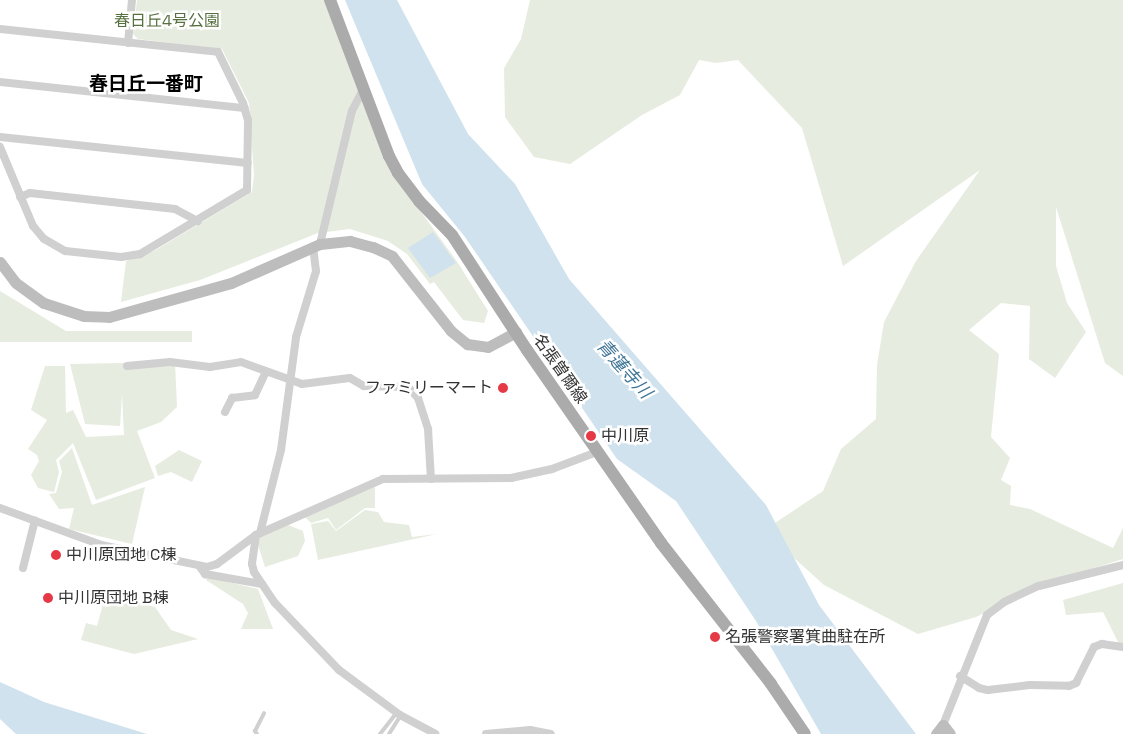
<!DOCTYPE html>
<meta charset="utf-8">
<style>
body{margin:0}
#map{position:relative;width:1123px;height:734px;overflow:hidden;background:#fff;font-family:"Space Grotesk","Noto Sans JP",sans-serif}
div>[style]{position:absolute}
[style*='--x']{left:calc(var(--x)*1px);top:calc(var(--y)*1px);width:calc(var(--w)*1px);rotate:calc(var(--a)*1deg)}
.green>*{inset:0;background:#e6ecdf}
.water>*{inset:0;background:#cfe2ee}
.lane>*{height:4px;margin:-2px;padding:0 2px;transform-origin:2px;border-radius:2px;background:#d0d0d0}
.street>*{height:8px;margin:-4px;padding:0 4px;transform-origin:4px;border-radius:4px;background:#d0d0d0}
.secondary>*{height:11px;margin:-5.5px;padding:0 5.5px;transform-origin:5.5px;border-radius:5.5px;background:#bdbdbd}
.primary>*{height:12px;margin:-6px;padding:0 6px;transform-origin:6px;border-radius:6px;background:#ababab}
.dots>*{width:14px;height:14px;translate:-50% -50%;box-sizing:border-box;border:2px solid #fff;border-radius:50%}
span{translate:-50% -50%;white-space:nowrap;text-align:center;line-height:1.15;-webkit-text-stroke:5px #fff;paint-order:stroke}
.park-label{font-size:16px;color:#56703f}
.street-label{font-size:16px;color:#333}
.poi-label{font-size:16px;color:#333}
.right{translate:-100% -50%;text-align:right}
.left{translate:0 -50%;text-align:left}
.water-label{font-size:18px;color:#3f7597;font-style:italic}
.quarter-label{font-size:19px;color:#000;font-weight:700}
</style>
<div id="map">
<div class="green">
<div style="clip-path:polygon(137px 0,324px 0,385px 162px,458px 263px,488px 311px,484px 323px,463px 320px,434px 282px,430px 284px,407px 254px,388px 241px,350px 229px,318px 233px,200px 280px,121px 302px,126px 261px,154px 251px,252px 192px,254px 175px,249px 103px,222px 49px,138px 39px,133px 34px)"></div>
<div style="clip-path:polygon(530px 0,1123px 0,1123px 376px,1105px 363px,1056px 207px,1056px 266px,1067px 303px,1086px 332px,1055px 378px,1029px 359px,1030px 306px,1001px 303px,969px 330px,999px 354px,991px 437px,1010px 458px,1001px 480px,1011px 486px,1010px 505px,1030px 509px,1113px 548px,1123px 528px,1123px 559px,1039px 586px,976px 617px,918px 634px,824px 585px,793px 557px,775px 523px,823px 491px,841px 449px,876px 419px,877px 365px,884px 322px,916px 261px,980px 170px,843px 266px,802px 128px,738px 60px,716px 63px,699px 60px,680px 95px,642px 115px,570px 164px,534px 157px,505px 117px,504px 68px,521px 39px)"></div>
<div style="clip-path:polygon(0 291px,66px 331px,192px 331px,192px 342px,0 342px)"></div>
<div style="clip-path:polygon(175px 362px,177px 407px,161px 422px,137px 431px,155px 478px,96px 500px,73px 443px,56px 460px,59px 472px,54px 492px,38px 488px,31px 475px,39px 461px,37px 455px,28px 449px,47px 420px,31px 410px,45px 366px,65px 366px,66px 413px,73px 410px,86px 437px,124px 435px,122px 394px,120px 426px,85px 424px,70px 364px)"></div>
<div style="clip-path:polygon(72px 448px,92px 505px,145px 487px,132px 544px,69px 529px,74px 508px,59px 509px,49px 494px,56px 493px,62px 472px,59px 461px)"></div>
<div style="clip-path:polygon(179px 450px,202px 461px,192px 482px,171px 472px,158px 476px,155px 466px)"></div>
<div style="clip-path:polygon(375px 487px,375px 508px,365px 508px,336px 530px,328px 518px,311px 523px,303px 515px)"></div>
<div style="clip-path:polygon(365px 510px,378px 512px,384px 522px,409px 525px,412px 537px,437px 534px,318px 560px,311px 524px,328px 521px,336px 531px)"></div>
<div style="clip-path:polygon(288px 525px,303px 531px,305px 541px,298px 556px,265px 567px,255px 535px)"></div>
<div style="clip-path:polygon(208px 577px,258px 589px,273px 629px,241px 629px,248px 613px,243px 604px,206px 580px)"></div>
<div style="clip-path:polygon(1123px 583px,1123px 652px,1103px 612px,1066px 615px,1063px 600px)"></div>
<div style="clip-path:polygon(106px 593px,155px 607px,171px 630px,198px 639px,134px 654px,81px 640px,86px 623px,97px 626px)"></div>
</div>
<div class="water">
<div style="clip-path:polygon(345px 0,397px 0,468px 134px,515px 184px,569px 279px,766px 505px,819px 605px,916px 734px,821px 734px,756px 621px,676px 501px,617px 459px,465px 237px,422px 184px)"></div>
<div style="clip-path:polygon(433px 232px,456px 263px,430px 278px,408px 248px)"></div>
<div style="clip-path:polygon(0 682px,44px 702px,147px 734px,16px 734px,0 719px)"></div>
</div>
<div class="lane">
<div style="--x:257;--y:734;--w:4;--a:-124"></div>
<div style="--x:255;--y:731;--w:20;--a:-63"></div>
<div style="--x:380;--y:734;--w:28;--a:-52"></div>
<div style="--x:389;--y:734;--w:22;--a:-58"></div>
</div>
<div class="street">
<div style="--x:0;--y:29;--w:219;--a:6"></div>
<div style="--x:218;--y:52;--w:57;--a:63.9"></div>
<div style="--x:243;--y:103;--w:18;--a:74"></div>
<div style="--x:248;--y:120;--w:70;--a:90.8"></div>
<div style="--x:247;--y:190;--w:125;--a:149.1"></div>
<div style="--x:140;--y:254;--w:19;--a:171"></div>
<div style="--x:121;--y:257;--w:56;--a:-173.9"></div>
<div style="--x:65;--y:251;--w:24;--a:-150"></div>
<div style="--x:44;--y:239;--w:17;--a:-130"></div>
<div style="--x:33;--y:226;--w:86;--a:-112.7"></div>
<div style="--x:128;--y:43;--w:43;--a:-84.7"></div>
<div style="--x:0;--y:82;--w:246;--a:6.1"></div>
<div style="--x:0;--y:137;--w:249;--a:6"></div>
<div style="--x:20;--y:197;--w:11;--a:-22"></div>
<div style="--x:30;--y:193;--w:146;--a:6.3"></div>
<div style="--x:175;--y:209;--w:26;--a:28"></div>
<div style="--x:320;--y:244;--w:137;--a:-76.5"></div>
<div style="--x:352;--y:111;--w:25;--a:-63"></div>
<div style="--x:127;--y:366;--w:43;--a:-5.3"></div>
<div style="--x:170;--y:362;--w:40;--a:7.1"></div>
<div style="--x:210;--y:367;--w:31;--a:-9"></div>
<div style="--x:241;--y:362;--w:65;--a:19.8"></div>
<div style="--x:302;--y:384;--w:48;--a:-7.1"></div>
<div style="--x:350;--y:378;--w:16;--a:30"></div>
<div style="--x:364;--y:386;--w:44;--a:1.3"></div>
<div style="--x:408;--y:387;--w:15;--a:48"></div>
<div style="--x:418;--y:398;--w:33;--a:72"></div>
<div style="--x:428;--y:429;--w:50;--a:86.6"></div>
<div style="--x:225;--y:412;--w:16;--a:-63"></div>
<div style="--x:232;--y:398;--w:23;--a:-7"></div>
<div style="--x:255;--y:395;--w:26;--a:-65"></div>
<div style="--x:0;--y:508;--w:108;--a:20.1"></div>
<div style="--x:101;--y:545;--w:108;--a:11.7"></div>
<div style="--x:207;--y:567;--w:10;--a:-17"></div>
<div style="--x:217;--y:564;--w:49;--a:-36.6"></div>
<div style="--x:256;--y:535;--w:139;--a:-23.8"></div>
<div style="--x:383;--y:479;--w:128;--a:-0.4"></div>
<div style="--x:511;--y:478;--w:42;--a:-12.4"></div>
<div style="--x:552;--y:469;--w:48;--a:-20.7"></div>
<div style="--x:260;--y:533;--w:86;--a:-75.8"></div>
<div style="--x:281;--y:450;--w:114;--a:-82.4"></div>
<div style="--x:296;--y:337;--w:69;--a:-73.1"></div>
<div style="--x:316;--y:271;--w:24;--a:-97"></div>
<div style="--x:256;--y:535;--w:29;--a:98"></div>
<div style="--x:252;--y:564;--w:8;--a:76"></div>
<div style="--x:254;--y:572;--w:37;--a:56"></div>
<div style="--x:275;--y:603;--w:93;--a:46.3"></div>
<div style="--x:339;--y:670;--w:76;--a:36.4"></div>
<div style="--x:400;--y:715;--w:40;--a:28"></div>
<div style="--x:200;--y:567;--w:9;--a:54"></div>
<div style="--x:205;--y:574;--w:58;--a:10"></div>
<div style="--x:23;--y:568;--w:49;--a:-76"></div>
<div style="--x:960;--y:676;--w:22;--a:32"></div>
<div style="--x:979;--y:688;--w:9;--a:13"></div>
<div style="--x:988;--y:690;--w:42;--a:-6.8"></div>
<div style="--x:1030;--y:685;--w:39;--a:1"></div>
<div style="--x:1069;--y:686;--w:8;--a:-23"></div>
<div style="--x:1076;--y:683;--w:40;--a:-63.4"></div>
<div style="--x:1094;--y:647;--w:9;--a:-21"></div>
<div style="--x:1102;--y:644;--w:21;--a:8"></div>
<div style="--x:943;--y:725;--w:118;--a:-68.2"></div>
<div style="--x:987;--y:615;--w:21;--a:-37"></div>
<div style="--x:1004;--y:602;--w:38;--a:-25"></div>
<div style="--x:1039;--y:586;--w:87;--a:-14"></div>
<div style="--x:486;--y:734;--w:44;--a:-5.2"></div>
<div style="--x:530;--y:730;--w:21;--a:11"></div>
</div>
<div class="secondary">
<div style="--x:0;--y:262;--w:26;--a:53"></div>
<div style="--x:16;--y:283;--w:34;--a:36"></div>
<div style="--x:44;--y:303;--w:42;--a:18"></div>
<div style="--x:84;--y:316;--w:25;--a:2"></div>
<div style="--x:109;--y:317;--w:127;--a:-15.6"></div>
<div style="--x:231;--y:283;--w:97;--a:-23.7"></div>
<div style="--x:320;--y:244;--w:30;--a:-6"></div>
<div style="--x:350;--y:241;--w:24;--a:15"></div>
<div style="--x:373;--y:247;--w:21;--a:25"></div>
<div style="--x:392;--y:256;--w:95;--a:51.8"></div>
<div style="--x:451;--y:331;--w:21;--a:39"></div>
<div style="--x:467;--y:344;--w:21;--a:8"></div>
<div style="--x:488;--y:347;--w:32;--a:-28"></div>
<div style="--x:936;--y:734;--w:11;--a:-52"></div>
<div style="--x:943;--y:725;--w:11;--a:52"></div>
</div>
<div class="primary">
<div style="--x:330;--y:0;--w:167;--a:69.3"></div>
<div style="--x:389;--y:156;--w:19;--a:62"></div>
<div style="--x:398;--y:173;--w:35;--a:53"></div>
<div style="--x:419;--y:201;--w:47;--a:45.9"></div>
<div style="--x:452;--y:235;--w:137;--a:56.9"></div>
<div style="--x:527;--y:350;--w:235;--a:55.2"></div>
<div style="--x:661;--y:543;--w:179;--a:52"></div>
<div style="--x:771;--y:684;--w:60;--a:55.8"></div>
</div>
<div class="dots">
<div style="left:503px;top:388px;background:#e63946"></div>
<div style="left:591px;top:436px;background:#e63946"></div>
<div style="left:56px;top:555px;background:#e63946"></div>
<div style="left:48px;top:598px;background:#e63946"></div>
<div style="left:715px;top:637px;background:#e63946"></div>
</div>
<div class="park-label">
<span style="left:167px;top:21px">春日丘4号公園</span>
</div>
<div class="street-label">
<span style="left:560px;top:369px;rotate:55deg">名張曽爾線</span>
</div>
<div class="poi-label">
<span class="right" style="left:493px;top:388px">ファミリーマート</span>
<span class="left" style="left:601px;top:436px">中川原</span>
<span class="left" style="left:66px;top:555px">中川原団地 C棟</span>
<span class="left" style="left:58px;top:598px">中川原団地 B棟</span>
<span class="left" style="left:725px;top:637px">名張警察署箕曲駐在所</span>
</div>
<div class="water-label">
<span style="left:624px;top:369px;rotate:48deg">青蓮寺川</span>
</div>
<div class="quarter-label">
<span style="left:146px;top:84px">春日丘一番町</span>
</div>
</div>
